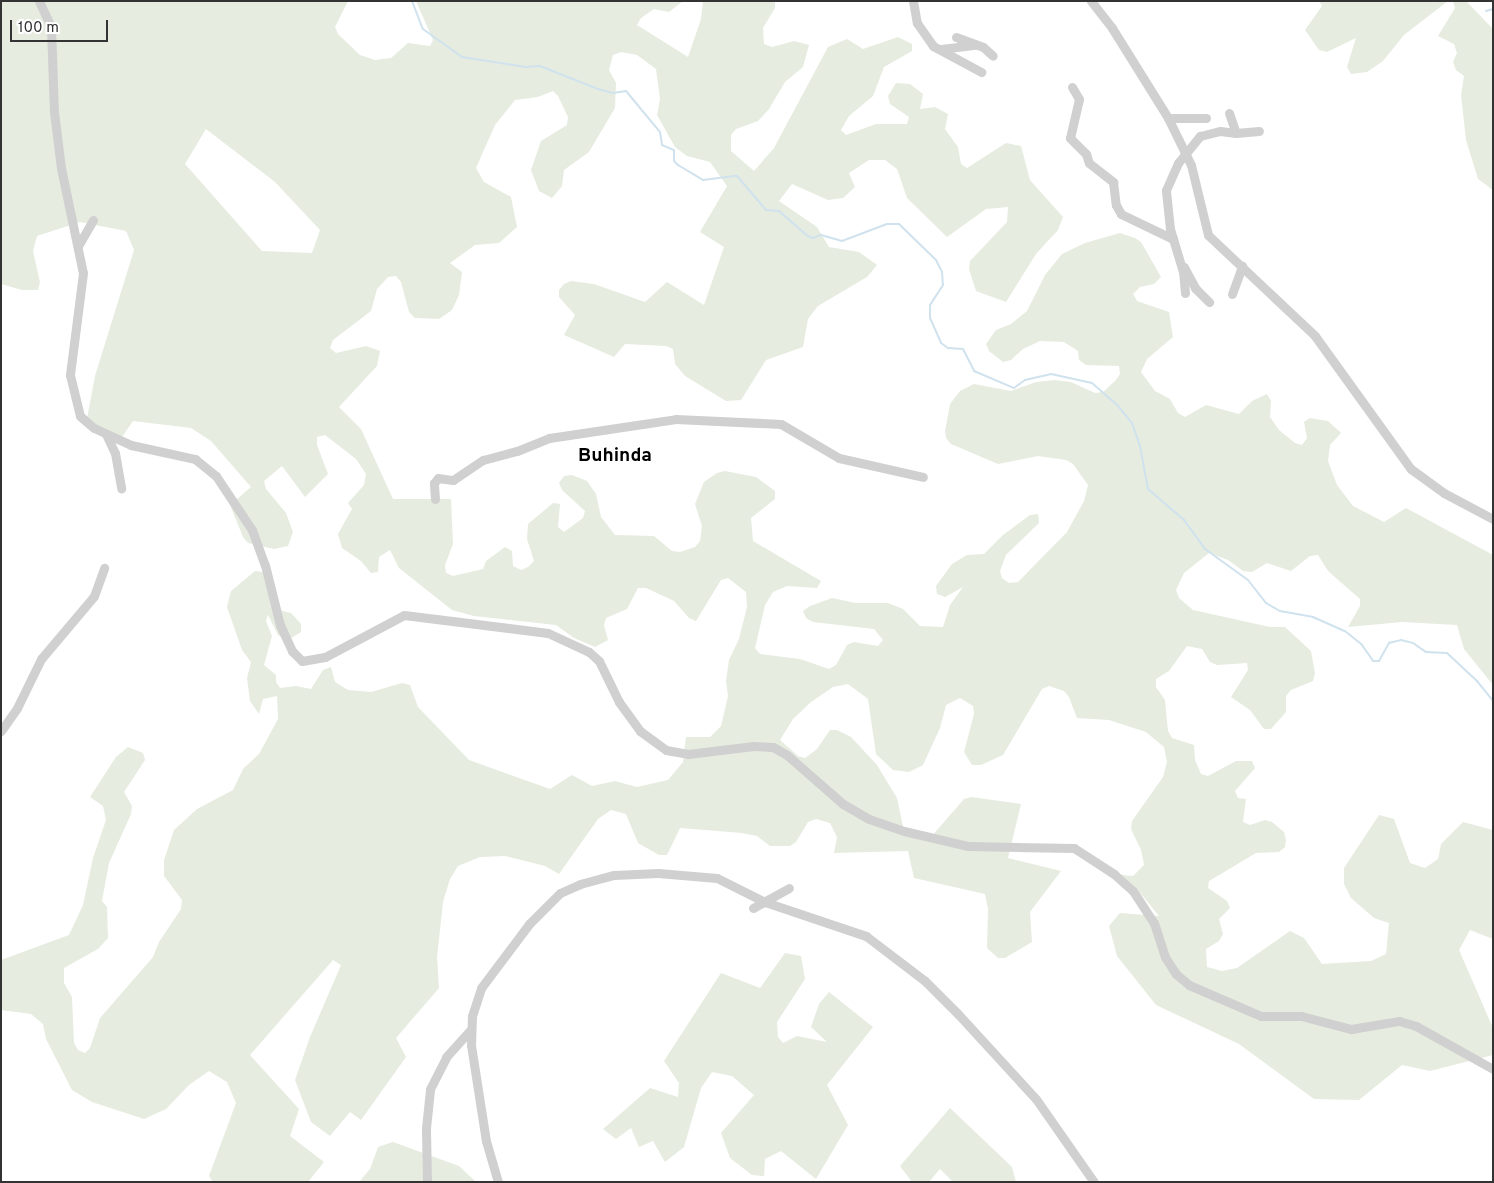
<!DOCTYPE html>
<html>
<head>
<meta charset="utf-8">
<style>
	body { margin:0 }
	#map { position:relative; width:1494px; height:1183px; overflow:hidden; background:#fff; font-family:Overpass,sans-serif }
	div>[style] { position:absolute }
	.green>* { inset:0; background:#e6ecdf }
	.stream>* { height:2px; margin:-1px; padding:0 1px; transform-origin:1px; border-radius:1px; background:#cfe2ee }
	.minor>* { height:9px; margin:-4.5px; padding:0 4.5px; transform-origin:4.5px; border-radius:4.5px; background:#d0d0d0 }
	span { translate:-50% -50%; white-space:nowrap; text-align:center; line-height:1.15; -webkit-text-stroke:5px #fff; paint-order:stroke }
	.quarter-label { font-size:19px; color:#000; font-weight:700 }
	.frame { position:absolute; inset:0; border:2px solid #333; pointer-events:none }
	.scale { position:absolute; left:10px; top:20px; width:98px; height:22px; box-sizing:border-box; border:2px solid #333; border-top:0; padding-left:6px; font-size:15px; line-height:18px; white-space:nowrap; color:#333; -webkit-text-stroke:4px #fff; paint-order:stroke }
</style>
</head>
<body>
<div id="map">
	<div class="green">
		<i style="clip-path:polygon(evenodd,1px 1px,348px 1px,335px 27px,338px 34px,360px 55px,375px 60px,391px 58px,408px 43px,430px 46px,433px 40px,416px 1px,683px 1px,669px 12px,654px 9px,641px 18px,637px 25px,688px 57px,701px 19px,703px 1px,775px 1px,775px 8px,763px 28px,764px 44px,772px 47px,794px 41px,809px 45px,803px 67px,785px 82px,769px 109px,758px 121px,736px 129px,731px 135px,731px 151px,754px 171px,774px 148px,828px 47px,847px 39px,863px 49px,898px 37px,912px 44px,912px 51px,884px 67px,873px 96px,849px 116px,841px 130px,846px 135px,876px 124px,907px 124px,909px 117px,890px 104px,888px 96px,896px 83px,910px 84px,923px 94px,920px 109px,935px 107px,948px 114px,945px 129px,958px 147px,961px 164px,967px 168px,1006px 143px,1021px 146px,1030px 180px,1063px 217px,1058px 230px,1036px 254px,1006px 302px,976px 291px,969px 269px,970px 261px,1007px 222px,1008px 207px,986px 209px,947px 237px,907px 198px,897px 169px,885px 160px,869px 160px,849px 173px,855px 187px,843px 198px,828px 200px,792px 184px,779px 201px,817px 227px,829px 247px,859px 252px,877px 265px,867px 277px,818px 306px,808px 319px,803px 347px,766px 360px,741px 400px,726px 401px,685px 376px,675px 364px,673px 349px,666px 346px,625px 344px,614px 357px,564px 335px,575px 315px,559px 297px,559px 290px,564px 284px,571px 281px,594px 284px,645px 302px,667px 282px,704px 305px,724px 247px,700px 232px,727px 186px,710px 162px,687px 156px,675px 147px,657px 115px,660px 99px,656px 69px,637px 55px,621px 52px,613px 55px,609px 70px,616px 83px,615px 108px,589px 152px,564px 170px,562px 186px,552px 198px,539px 191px,531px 170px,541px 141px,567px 125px,568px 117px,558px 96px,553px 91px,538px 97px,515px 100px,495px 125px,476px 168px,484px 182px,511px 197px,517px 227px,499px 243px,475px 245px,450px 263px,462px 272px,459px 295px,452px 310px,439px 319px,415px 318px,409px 312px,401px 282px,396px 276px,388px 277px,377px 289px,371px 311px,333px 340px,330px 348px,336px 353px,366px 346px,380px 351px,377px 366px,339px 407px,361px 429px,393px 499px,451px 499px,453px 544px,445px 565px,446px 573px,453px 576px,483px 569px,486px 561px,505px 547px,512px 551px,513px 566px,521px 570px,528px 567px,534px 561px,527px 539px,528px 524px,553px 503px,560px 504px,558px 527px,564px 532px,583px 518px,585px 511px,562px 490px,559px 483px,564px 476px,572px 475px,587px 481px,596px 494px,601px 517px,615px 535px,654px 536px,672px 551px,680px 552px,695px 547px,700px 541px,702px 526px,695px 504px,704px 482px,717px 473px,725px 471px,756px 477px,775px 491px,775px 499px,751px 518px,753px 541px,821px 581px,817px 588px,787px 586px,773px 592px,765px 605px,755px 648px,760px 654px,800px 659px,829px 669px,836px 665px,847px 645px,854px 642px,878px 646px,883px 640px,874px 629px,813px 622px,806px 618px,803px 611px,810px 606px,832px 598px,856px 603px,888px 603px,903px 609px,920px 626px,943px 627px,950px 605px,963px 587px,945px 597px,937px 594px,936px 586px,952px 564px,967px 555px,984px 554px,1003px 535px,1030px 515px,1038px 514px,1039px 523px,1006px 555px,1000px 571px,1002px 578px,1009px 583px,1018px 582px,1067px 532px,1084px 501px,1088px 485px,1073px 464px,1066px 460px,1038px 456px,998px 464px,951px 444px,946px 438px,945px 431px,950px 404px,960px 391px,974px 384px,1011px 391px,1036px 382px,1054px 380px,1071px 382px,1095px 393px,1103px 392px,1115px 381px,1120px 374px,1119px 366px,1086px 365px,1079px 360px,1078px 351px,1064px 342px,1040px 341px,1023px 349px,1011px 360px,1003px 362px,989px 351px,986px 344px,996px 330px,1011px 324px,1027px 311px,1045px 275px,1062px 254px,1085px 243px,1120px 233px,1135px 238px,1141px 242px,1161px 277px,1154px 284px,1140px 287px,1133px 294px,1137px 301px,1169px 312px,1173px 337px,1147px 359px,1141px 372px,1155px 391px,1170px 399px,1178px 413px,1185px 417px,1206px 405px,1239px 414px,1252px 401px,1267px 394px,1271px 401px,1270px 417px,1279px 430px,1295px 443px,1302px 445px,1307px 438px,1304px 422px,1310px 418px,1328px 421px,1341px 433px,1330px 445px,1328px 461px,1337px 485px,1353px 506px,1384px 522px,1406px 508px,1493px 555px,1493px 685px,1464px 649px,1457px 625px,1402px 622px,1348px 627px,1360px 606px,1360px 599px,1328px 571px,1318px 555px,1310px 556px,1291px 571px,1267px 563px,1252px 572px,1243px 571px,1228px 560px,1209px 553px,1184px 573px,1176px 590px,1179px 598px,1193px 610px,1270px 627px,1285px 627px,1311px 651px,1315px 673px,1313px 681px,1291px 690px,1286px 696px,1286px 712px,1271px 729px,1264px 729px,1250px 710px,1231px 697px,1248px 670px,1247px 663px,1217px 665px,1210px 662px,1202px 649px,1187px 646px,1169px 671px,1156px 679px,1156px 687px,1165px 700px,1168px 731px,1172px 738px,1194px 745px,1195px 760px,1201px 774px,1208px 776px,1236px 761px,1252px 761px,1255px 768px,1235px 791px,1238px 798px,1246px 799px,1243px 822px,1250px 825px,1265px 820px,1272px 822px,1284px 832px,1286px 840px,1285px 847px,1279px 852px,1256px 853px,1209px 881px,1208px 888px,1227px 901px,1230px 908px,1219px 919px,1223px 934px,1219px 941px,1206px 949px,1207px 967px,1222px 971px,1237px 968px,1290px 931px,1304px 938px,1322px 964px,1371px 961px,1386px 954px,1389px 923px,1374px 918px,1351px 898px,1344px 884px,1344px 868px,1379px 815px,1394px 819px,1410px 863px,1425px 868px,1438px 859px,1441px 844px,1463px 822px,1493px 830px,1493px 939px,1470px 930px,1459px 950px,1493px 1028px,1493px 1055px,1430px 1071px,1402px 1065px,1359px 1100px,1314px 1099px,1239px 1044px,1156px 1005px,1117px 956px,1109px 926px,1120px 913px,1159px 916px,1137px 889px,1114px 874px,1133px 876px,1144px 865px,1141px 850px,1131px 829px,1132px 821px,1163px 777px,1167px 762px,1164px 747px,1146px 732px,1109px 720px,1077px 718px,1069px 697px,1064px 691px,1049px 686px,1042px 689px,1003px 755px,981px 765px,972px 765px,964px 752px,974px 714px,973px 706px,960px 698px,946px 705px,940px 728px,923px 765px,909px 772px,893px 770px,876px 754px,868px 699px,848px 684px,833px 687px,811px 702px,793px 719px,780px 740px,798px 756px,805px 758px,817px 749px,830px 730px,837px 730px,851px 737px,877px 765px,897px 798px,904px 831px,931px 837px,964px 799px,971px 797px,1021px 804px,1008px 858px,1061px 871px,1030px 912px,1032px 942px,1005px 958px,998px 958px,987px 948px,988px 909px,985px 894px,914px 878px,908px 851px,834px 853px,837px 837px,830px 823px,816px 819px,808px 822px,796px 842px,790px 846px,770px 846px,757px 836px,742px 833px,680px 828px,667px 855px,659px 855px,638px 843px,626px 814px,611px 810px,598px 819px,559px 874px,545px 866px,505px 856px,480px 857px,458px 866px,450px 879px,443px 902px,437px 957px,439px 988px,396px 1038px,406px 1057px,361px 1120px,350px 1112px,330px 1136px,311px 1122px,295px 1080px,310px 1037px,341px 965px,333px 960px,250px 1055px,299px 1109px,290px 1136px,324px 1162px,308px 1182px,213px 1182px,209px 1176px,236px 1103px,227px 1082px,209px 1071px,189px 1085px,166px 1109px,144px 1119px,92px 1102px,72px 1090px,46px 1039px,43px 1024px,31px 1014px,1px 1010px,1px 960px,69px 935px,83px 905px,93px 858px,106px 820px,103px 806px,90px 797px,116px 757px,128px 747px,143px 753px,145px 760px,124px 792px,132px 806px,131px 814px,109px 863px,102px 901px,107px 907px,108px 938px,98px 949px,64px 968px,64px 983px,72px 997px,74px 1043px,78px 1050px,85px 1053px,90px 1048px,100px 1018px,153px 957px,159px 942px,181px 909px,182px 900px,164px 876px,164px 860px,174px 830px,197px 809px,233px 790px,243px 769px,259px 754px,278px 719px,277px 696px,263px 699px,259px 714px,250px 701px,247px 678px,251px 662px,242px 650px,227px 607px,231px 591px,255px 571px,263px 572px,275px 609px,291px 613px,301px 624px,301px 632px,288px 640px,278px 635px,268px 615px,266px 621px,272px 636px,264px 665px,276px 675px,276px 682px,280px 688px,296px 686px,311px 689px,323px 670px,331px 667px,335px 682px,348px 690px,371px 692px,402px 683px,410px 685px,418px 707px,469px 760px,550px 789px,572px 775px,592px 786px,615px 781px,637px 787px,668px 780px,683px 762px,686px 737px,710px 737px,721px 726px,728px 696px,726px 681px,729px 660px,739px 639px,747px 607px,746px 592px,728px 578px,721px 580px,696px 621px,689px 618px,674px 601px,646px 588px,638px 588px,627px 609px,606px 618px,604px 625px,608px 640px,595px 647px,574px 638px,556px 625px,474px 616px,452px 610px,399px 568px,390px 550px,379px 557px,378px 572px,371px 573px,361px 561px,342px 548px,338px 534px,352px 509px,348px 503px,364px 485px,366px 474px,356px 459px,325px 435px,317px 437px,317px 445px,328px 474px,305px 497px,282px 466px,264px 481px,266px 489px,286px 513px,293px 532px,288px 546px,274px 549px,248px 543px,243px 537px,230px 505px,251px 487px,211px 441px,191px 428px,133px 421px,120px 440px,86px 424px,95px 376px,134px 250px,126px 231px,80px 222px,37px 236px,33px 251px,40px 282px,38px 290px,22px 290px,1px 284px,1px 1px,206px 129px,275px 182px,320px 230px,312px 253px,262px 251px,185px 164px,206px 129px)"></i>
		<i style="clip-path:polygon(1319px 1px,1448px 1px,1404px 35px,1383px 61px,1367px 72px,1351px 74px,1347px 67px,1356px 38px,1327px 52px,1319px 50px,1305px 30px,1322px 6px)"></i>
		<i style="clip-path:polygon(1453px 1px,1466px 1px,1493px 29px,1493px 190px,1478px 179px,1466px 140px,1461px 95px,1464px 76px,1456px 70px,1453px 62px,1457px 53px,1454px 44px,1438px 36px,1455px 8px)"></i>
		<i style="clip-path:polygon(785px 953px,801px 956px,805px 979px,777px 1022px,778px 1037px,783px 1043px,797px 1036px,827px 1042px,811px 1027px,819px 1004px,829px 992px,873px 1027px,827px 1085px,848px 1125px,816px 1179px,781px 1151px,765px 1159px,764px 1176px,752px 1175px,730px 1158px,721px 1133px,754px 1095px,732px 1076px,712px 1072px,701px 1088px,684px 1147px,665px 1162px,653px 1141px,639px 1147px,631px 1128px,616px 1139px,603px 1129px,650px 1088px,678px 1097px,679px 1083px,664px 1061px,721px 973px,760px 988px)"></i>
		<i style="clip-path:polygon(950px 1108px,1012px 1167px,1016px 1182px,953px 1182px,940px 1169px,929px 1182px,912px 1182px,900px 1166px)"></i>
		<i style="clip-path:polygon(393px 1142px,459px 1166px,476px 1182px,359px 1182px,370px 1169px,378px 1147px)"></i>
	</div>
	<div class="stream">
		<i style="left:412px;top:1px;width:30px;rotate:69deg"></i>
		<i style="left:423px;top:29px;width:48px;rotate:35.7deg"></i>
		<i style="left:462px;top:57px;width:65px;rotate:8.9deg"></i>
		<i style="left:526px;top:67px;width:14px;rotate:-4deg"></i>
		<i style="left:540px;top:66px;width:62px;rotate:21.6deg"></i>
		<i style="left:598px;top:89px;width:16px;rotate:15deg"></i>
		<i style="left:613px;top:93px;width:13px;rotate:-9deg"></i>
		<i style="left:626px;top:91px;width:53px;rotate:50.3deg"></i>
		<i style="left:660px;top:132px;width:13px;rotate:81deg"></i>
		<i style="left:662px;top:145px;width:13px;rotate:23deg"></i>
		<i style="left:674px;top:150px;width:11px;rotate:90deg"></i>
		<i style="left:674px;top:161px;width:6px;rotate:45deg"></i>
		<i style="left:678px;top:165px;width:29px;rotate:31deg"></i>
		<i style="left:703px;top:180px;width:34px;rotate:-7deg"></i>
		<i style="left:737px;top:176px;width:45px;rotate:49.5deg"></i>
		<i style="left:766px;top:210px;width:13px;rotate:4deg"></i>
		<i style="left:779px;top:211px;width:38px;rotate:41deg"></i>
		<i style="left:808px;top:236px;width:5px;rotate:22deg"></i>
		<i style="left:813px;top:238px;width:9px;rotate:-21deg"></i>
		<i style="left:821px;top:235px;width:22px;rotate:16deg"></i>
		<i style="left:842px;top:241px;width:48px;rotate:-20.7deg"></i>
		<i style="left:887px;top:224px;width:12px"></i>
		<i style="left:899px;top:224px;width:52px;rotate:44.2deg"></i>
		<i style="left:936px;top:260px;width:13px;rotate:63deg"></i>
		<i style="left:942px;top:272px;width:13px;rotate:86deg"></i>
		<i style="left:943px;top:285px;width:24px;rotate:123deg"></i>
		<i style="left:930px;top:305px;width:13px;rotate:90deg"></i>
		<i style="left:930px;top:318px;width:27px;rotate:66deg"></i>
		<i style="left:941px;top:343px;width:9px;rotate:36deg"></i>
		<i style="left:948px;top:348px;width:15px;rotate:4deg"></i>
		<i style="left:963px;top:349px;width:25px;rotate:63deg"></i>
		<i style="left:974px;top:371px;width:43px;rotate:23deg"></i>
		<i style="left:1014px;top:388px;width:14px;rotate:-36deg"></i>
		<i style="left:1025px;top:380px;width:27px;rotate:-13deg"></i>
		<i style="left:1051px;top:374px;width:42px;rotate:12.4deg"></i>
		<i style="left:1092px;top:383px;width:33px;rotate:41deg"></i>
		<i style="left:1117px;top:405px;width:23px;rotate:50deg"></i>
		<i style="left:1132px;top:423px;width:24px;rotate:71deg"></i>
		<i style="left:1140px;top:446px;width:44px;rotate:79.5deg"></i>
		<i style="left:1148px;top:489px;width:48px;rotate:40.7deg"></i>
		<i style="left:1184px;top:520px;width:36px;rotate:54deg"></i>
		<i style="left:1205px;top:549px;width:53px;rotate:35.8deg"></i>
		<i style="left:1248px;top:580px;width:29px;rotate:52deg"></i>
		<i style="left:1266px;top:603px;width:16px;rotate:30deg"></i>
		<i style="left:1280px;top:611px;width:34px;rotate:10deg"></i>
		<i style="left:1313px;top:617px;width:35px;rotate:24deg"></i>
		<i style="left:1345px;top:631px;width:22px;rotate:39deg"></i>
		<i style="left:1362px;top:645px;width:19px;rotate:55deg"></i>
		<i style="left:1373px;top:661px;width:6px"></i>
		<i style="left:1379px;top:661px;width:21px;rotate:-61deg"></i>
		<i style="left:1389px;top:643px;width:12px;rotate:-14deg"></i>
		<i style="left:1401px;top:640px;width:12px;rotate:14deg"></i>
		<i style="left:1413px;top:643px;width:16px;rotate:35deg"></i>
		<i style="left:1426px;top:652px;width:21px;rotate:3deg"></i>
		<i style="left:1447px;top:653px;width:41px;rotate:43deg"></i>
		<i style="left:1477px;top:681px;width:26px;rotate:51deg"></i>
		<i style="left:1486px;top:11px;width:7px;rotate:-16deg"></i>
	</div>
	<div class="minor">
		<i style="left:39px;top:1px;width:29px;rotate:65deg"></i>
		<i style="left:51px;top:27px;width:85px;rotate:88deg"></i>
		<i style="left:54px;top:112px;width:56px;rotate:82.9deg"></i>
		<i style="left:61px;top:168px;width:107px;rotate:78.2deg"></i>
		<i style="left:83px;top:273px;width:103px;rotate:97.3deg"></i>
		<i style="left:70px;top:375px;width:42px;rotate:76.3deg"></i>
		<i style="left:80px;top:416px;width:18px;rotate:41deg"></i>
		<i style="left:94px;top:428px;width:41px;rotate:24.7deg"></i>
		<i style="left:131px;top:445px;width:66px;rotate:12.3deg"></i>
		<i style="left:195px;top:459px;width:27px;rotate:39deg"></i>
		<i style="left:216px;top:476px;width:65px;rotate:56.3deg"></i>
		<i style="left:252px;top:530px;width:37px;rotate:70deg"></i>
		<i style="left:265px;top:565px;width:62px;rotate:76deg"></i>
		<i style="left:280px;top:625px;width:29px;rotate:65deg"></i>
		<i style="left:292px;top:651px;width:14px;rotate:45deg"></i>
		<i style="left:302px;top:661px;width:23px;rotate:-10deg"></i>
		<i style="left:325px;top:657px;width:89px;rotate:-28deg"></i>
		<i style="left:404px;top:615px;width:145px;rotate:7.1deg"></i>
		<i style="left:548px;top:633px;width:45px;rotate:24.9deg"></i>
		<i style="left:589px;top:652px;width:13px;rotate:42deg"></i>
		<i style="left:599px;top:661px;width:46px;rotate:64deg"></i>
		<i style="left:619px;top:702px;width:36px;rotate:54deg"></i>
		<i style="left:640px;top:731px;width:32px;rotate:36deg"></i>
		<i style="left:666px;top:750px;width:22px;rotate:10deg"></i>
		<i style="left:688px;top:754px;width:66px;rotate:-6.9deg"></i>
		<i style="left:754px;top:746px;width:19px;rotate:3deg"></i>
		<i style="left:773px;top:747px;width:16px;rotate:30deg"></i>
		<i style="left:787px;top:755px;width:74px;rotate:41.2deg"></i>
		<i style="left:843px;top:804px;width:30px;rotate:30deg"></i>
		<i style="left:869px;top:819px;width:37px;rotate:19deg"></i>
		<i style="left:904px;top:831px;width:66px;rotate:13.2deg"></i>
		<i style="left:968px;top:846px;width:106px;rotate:1.1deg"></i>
		<i style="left:1074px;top:848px;width:48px;rotate:33deg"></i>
		<i style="left:1114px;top:874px;width:25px;rotate:42deg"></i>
		<i style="left:1133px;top:891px;width:38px;rotate:57deg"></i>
		<i style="left:1154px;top:923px;width:36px;rotate:72deg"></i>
		<i style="left:1165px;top:957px;width:20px;rotate:57deg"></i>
		<i style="left:1176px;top:974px;width:17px;rotate:40deg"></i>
		<i style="left:1189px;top:985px;width:78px;rotate:23.3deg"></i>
		<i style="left:1261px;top:1016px;width:40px"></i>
		<i style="left:1301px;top:1016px;width:52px;rotate:14.6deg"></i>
		<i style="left:1351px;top:1029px;width:49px;rotate:-9.5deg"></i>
		<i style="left:1399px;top:1021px;width:18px;rotate:16deg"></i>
		<i style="left:1416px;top:1026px;width:88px;rotate:29.2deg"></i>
		<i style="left:913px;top:1px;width:22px;rotate:80deg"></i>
		<i style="left:917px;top:23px;width:28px;rotate:55deg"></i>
		<i style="left:933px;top:46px;width:55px;rotate:28.4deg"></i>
		<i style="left:1091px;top:1px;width:34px;rotate:52deg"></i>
		<i style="left:1112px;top:28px;width:106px;rotate:58.1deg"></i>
		<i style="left:1168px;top:118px;width:52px;rotate:63.9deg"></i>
		<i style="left:1191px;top:165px;width:72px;rotate:76.3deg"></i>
		<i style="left:1208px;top:235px;width:147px;rotate:43.3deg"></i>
		<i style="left:1315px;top:336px;width:164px;rotate:54.2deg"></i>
		<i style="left:1411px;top:469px;width:41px;rotate:36deg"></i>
		<i style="left:1444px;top:493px;width:55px;rotate:28deg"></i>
		<i style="left:956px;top:37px;width:29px;rotate:20deg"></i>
		<i style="left:983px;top:47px;width:13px;rotate:42deg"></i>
		<i style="left:941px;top:49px;width:34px;rotate:-7deg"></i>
		<i style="left:1072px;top:87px;width:14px;rotate:60deg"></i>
		<i style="left:1079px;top:99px;width:40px;rotate:103deg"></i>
		<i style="left:1070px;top:138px;width:23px;rotate:45deg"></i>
		<i style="left:1086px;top:154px;width:9px;rotate:72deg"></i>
		<i style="left:1089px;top:163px;width:31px;rotate:38deg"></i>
		<i style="left:1113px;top:182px;width:23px;rotate:83deg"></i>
		<i style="left:1116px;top:205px;width:10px;rotate:61deg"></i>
		<i style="left:1121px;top:214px;width:58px;rotate:25.7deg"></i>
		<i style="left:1229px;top:113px;width:21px;rotate:71deg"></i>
		<i style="left:1236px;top:133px;width:23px;rotate:-5deg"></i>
		<i style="left:1168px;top:118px;width:38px"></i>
		<i style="left:78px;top:246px;width:30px;rotate:-60deg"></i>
		<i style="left:1184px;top:267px;width:24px;rotate:62deg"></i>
		<i style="left:1195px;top:288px;width:20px;rotate:45deg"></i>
		<i style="left:1185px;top:293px;width:21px;rotate:-95deg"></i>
		<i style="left:1183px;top:272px;width:45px;rotate:-106.8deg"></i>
		<i style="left:1170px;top:229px;width:39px;rotate:-96deg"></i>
		<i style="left:1166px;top:190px;width:30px;rotate:-66deg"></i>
		<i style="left:1178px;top:163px;width:35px;rotate:-51deg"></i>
		<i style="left:1200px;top:136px;width:21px;rotate:-14deg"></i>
		<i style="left:1220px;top:131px;width:16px;rotate:7deg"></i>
		<i style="left:1232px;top:294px;width:30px;rotate:-70deg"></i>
		<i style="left:106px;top:434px;width:21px;rotate:65deg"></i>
		<i style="left:115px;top:453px;width:36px;rotate:80deg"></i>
		<i style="left:435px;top:499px;width:16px;rotate:-94deg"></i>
		<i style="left:434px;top:483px;width:6px;rotate:-51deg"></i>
		<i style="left:438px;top:478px;width:15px;rotate:8deg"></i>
		<i style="left:453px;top:480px;width:36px;rotate:-34deg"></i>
		<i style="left:483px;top:460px;width:35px;rotate:-15deg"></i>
		<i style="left:517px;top:451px;width:35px;rotate:-22deg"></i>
		<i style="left:549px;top:438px;width:128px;rotate:-8.5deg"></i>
		<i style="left:676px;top:419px;width:105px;rotate:2.7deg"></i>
		<i style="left:781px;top:424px;width:67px;rotate:30.4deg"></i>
		<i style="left:839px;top:458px;width:86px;rotate:12.7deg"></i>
		<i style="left:1px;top:731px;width:28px;rotate:-55deg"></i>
		<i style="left:17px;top:708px;width:55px;rotate:-63.9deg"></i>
		<i style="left:41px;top:659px;width:82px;rotate:-49.9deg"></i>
		<i style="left:94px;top:596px;width:30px;rotate:-70deg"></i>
		<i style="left:753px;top:908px;width:41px;rotate:-29.1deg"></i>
		<i style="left:427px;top:1182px;width:54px;rotate:-91.1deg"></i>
		<i style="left:426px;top:1128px;width:39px;rotate:-84deg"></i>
		<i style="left:430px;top:1089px;width:36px;rotate:-63deg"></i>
		<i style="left:446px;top:1057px;width:36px;rotate:-48deg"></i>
		<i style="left:498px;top:1182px;width:43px;rotate:-106.3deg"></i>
		<i style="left:486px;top:1141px;width:97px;rotate:-98.9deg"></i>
		<i style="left:471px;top:1045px;width:29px;rotate:-88deg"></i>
		<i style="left:472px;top:1016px;width:29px;rotate:-72deg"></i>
		<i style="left:481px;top:988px;width:80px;rotate:-53.1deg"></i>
		<i style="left:529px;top:924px;width:44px;rotate:-45deg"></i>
		<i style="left:560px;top:893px;width:22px;rotate:-24deg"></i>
		<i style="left:580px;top:884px;width:35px;rotate:-15deg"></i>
		<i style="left:614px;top:875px;width:44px;rotate:-2.6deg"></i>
		<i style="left:658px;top:873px;width:59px;rotate:4.8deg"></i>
		<i style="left:717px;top:878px;width:54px;rotate:26.6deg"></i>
		<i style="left:765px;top:902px;width:107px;rotate:18.6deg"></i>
		<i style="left:866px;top:936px;width:74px;rotate:37.3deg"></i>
		<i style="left:925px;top:981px;width:47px;rotate:45deg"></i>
		<i style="left:958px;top:1014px;width:115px;rotate:47.5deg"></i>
		<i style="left:1036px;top:1099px;width:101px;rotate:55.1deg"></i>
	</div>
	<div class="quarter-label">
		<span style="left:615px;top:457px">Buhinda</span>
	</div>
	<div class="frame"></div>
	<div class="scale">100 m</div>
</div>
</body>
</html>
